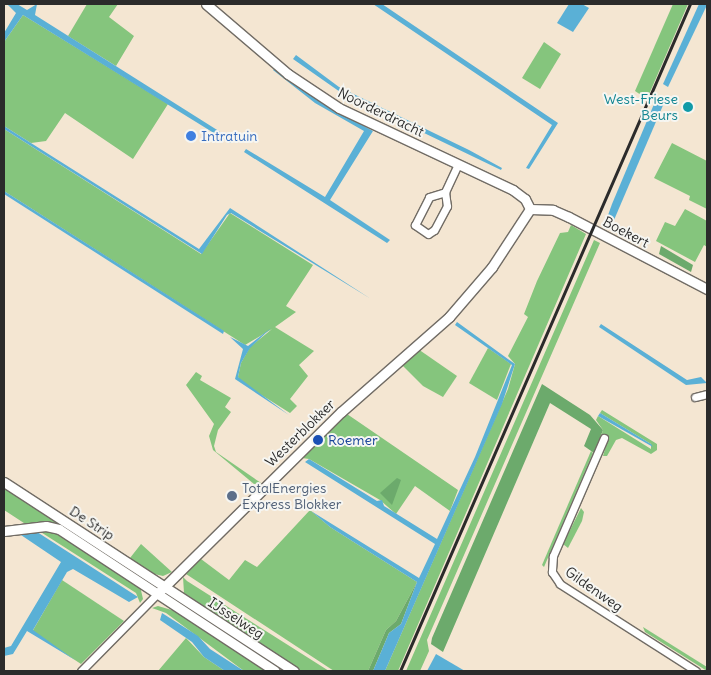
<!DOCTYPE html>
<html>
<head>
<meta charset="utf-8">
<style>
	body { margin:0 }
	#map { position:relative; width:711px; height:675px; overflow:hidden; background:#f4e6d2; font-family:Delius,sans-serif }
	div>[style] { position:absolute }
	.green>* { inset:0; background:#85c57d }
	.forest>* { inset:0; background:#6caa6c }
	.water>* { inset:0; background:#5ab0d6 }
	.roads { filter:drop-shadow(1px 0 #716c65) drop-shadow(-1px 0 #716c65) drop-shadow(0 1px #716c65) drop-shadow(0 -1px #716c65) }
	.minor>* { height:7px; margin:-3.5px; padding:0 3.5px; transform-origin:3.5px; border-radius:3.5px; background:#fff }
	.tertiary>* { height:9px; margin:-4.5px; padding:0 4.5px; transform-origin:4.5px; border-radius:4.5px; background:#fff }
	.rail>* { height:2.5px; margin:-1.25px; padding:0 1.25px; transform-origin:1.25px; border-radius:1.25px; background:#2b2b2b }
	.dots>* { width:14px; height:14px; translate:-50% -50%; box-sizing:border-box; border:2px solid #f6f6f2; border-radius:50% }
	span { translate:-50% -50%; white-space:nowrap; text-align:center; line-height:1.15; -webkit-text-stroke:4px #f6f6f2; paint-order:stroke }
	.culture-label { font-size:14px; color:#0d838f }
	.right { translate:-100% -50%; text-align:right }
	.street-label { font-size:14px; color:#2b2b2b }
	.shop-label { font-size:14px; color:#366cbe }
	.left { translate:0 -50%; text-align:left }
	.transit-label { font-size:14px; color:#164399 }
	.service-label { font-size:14px; color:#4e5e75 }
	.frame { position:absolute; inset:0; border:5px solid #2b2b2b; pointer-events:none }
</style>
</head>
<body>
<div id="map">
	<div class="green">
		<i style="clip-path:polygon(87px 4px,118px 4px,109px 17px,134px 36px,116px 66px,68px 36px)"></i>
		<i style="clip-path:polygon(673px 4px,688px 4px,647px 99px,635px 91px)"></i>
		<i style="clip-path:polygon(23px 15px,168px 104px,133px 159px,65px 113px,46px 141px,31px 143px,4px 126px,4px 42px)"></i>
		<i style="clip-path:polygon(544px 42px,561px 54px,540px 89px,522px 78px)"></i>
		<i style="clip-path:polygon(4px 129px,201px 254px,230px 213px,313px 265px,286px 306px,296px 312px,275px 327px,314px 351px,299px 365px,308px 376px,290px 399px,297px 406px,290px 413px,241px 382px,238px 377px,241px 363px,250px 347px,272px 329px,245px 345px,4px 191px)"></i>
		<i style="clip-path:polygon(672px 143px,707px 161px,707px 209px,689px 200px,690px 196px,654px 178px)"></i>
		<i style="clip-path:polygon(685px 209px,707px 221px,707px 247px,704px 245px,695px 262px,656px 241px,665px 222px,675px 226px)"></i>
		<i style="clip-path:polygon(571px 225px,586px 234px,398px 671px,385px 671px,508px 389px,515px 364px,508px 356px,528px 317px,524px 314px,537px 281px,560px 233px,568px 232px)"></i>
		<i style="clip-path:polygon(594px 240px,600px 243px,427px 640px,429px 651px,420px 671px,406px 671px)"></i>
		<i style="clip-path:polygon(488px 348px,511px 364px,497px 400px,469px 383px)"></i>
		<i style="clip-path:polygon(418px 349px,457px 376px,443px 397px,423px 386px,401px 364px)"></i>
		<i style="clip-path:polygon(196px 372px,202px 376px,200px 380px,231px 398px,225px 407px,231px 412px,218px 430px,214px 446px,216px 452px,261px 483px,254px 484px,213px 450px,209px 436px,214px 424px,186px 385px)"></i>
		<i style="clip-path:polygon(602px 410px,657px 444px,657px 450px,651px 454px,622px 438px,616px 440px,607px 456px,603px 456px,608px 439px,601px 436px,603px 430px,596px 420px,598px 416px,651px 449px,651px 444px,600px 413px)"></i>
		<i style="clip-path:polygon(347px 414px,458px 490px,450px 511px,415px 486px,396px 514px,380px 500px,309px 459px,302px 458px)"></i>
		<i style="clip-path:polygon(591px 451px,593px 453px,544px 567px,542px 565px)"></i>
		<i style="clip-path:polygon(4px 476px,130px 558px,141px 544px,172px 572px,163px 576px,150px 573px,4px 480px)"></i>
		<i style="clip-path:polygon(4px 485px,148px 579px,145px 581px,61px 527px,27px 525px,4px 510px)"></i>
		<i style="clip-path:polygon(581px 508px,584px 512px,582px 521px,568px 548px,563px 544px)"></i>
		<i style="clip-path:polygon(310px 510px,330px 527px,417px 582px,396px 621px,386px 630px,368px 671px,334px 671px,186px 574px,201px 559px,229px 580px,245px 560px,257px 567px)"></i>
		<i style="clip-path:polygon(36px 529px,56px 532px,140px 586px,143px 599px,140px 603px,136px 593px)"></i>
		<i style="clip-path:polygon(183px 577px,187px 581px,329px 671px,298px 671px,184px 593px)"></i>
		<i style="clip-path:polygon(62px 580px,124px 621px,81px 664px,32px 632px)"></i>
		<i style="clip-path:polygon(158px 606px,182px 613px,271px 671px,244px 671px,166px 613px,152px 608px)"></i>
		<i style="clip-path:polygon(643px 627px,707px 667px,707px 671px,645px 632px)"></i>
		<i style="clip-path:polygon(186px 638px,204px 657px,225px 671px,158px 671px)"></i>
	</div>
	<div class="forest">
		<i style="clip-path:polygon(661px 246px,693px 265px,691px 272px,659px 254px)"></i>
		<i style="clip-path:polygon(542px 384px,590px 415px,603px 430px,594px 453px,584px 446px,591px 429px,550px 403px,443px 652px,431px 644px,432px 638px)"></i>
		<i style="clip-path:polygon(397px 478px,401px 480px,392px 505px,380px 493px)"></i>
		<i style="clip-path:polygon(417px 582px,401px 624px,389px 633px,373px 671px,368px 671px,386px 630px,396px 621px)"></i>
	</div>
	<div class="water">
		<i style="clip-path:polygon(7px 4px,17px 4px,27px 10px,37px 4px,35px 15px,233px 140px,230px 143px,23px 15px,4px 42px,4px 33px,16px 13px)"></i>
		<i style="clip-path:polygon(373px 4px,382px 4px,558px 123px,529px 169px,526px 168px,552px 125px)"></i>
		<i style="clip-path:polygon(569px 4px,582px 4px,589px 8px,573px 32px,557px 23px)"></i>
		<i style="clip-path:polygon(699px 4px,707px 5px,668px 87px,663px 84px)"></i>
		<i style="clip-path:polygon(296px 55px,339px 87px,469px 150px,502px 168px,501px 170px,343px 94px,293px 59px)"></i>
		<i style="clip-path:polygon(275px 68px,323px 104px,373px 131px,330px 200px,390px 240px,387px 243px,244px 152px,246px 149px,325px 197px,364px 131px,315px 103px,273px 70px)"></i>
		<i style="clip-path:polygon(657px 97px,664px 99px,664px 103px,614px 220px,610px 220px,607px 218px,612px 204px)"></i>
		<i style="clip-path:polygon(4px 126px,199px 249px,230px 208px,371px 299px,231px 213px,227px 215px,202px 254px,4px 129px)"></i>
		<i style="clip-path:polygon(4px 191px,224px 331px,223px 334px,4px 194px)"></i>
		<i style="clip-path:polygon(457px 322px,515px 364px,502px 404px,385px 671px,373px 671px,389px 633px,401px 624px,417px 582px,330px 527px,311px 511px,419px 578px,435px 544px,305px 462px,309px 459px,377px 501px,382px 500px,384px 506px,437px 539px,475px 457px,512px 365px,455px 325px)"></i>
		<i style="clip-path:polygon(601px 324px,687px 380px,701px 377px,707px 383px,686px 385px,599px 327px)"></i>
		<i style="clip-path:polygon(271px 328px,250px 348px,241px 363px,238px 377px,289px 415px,235px 379px,243px 349px,230px 337px,248px 346px)"></i>
		<i style="clip-path:polygon(600px 413px,651px 444px,653px 447px,598px 416px)"></i>
		<i style="clip-path:polygon(34px 530px,138px 597px,129px 602px,73px 569px,67px 572px,33px 630px,75px 660px,27px 631px,13px 654px,4px 656px,4px 648px,11px 646px,61px 562px,18px 533px)"></i>
		<i style="clip-path:polygon(162px 613px,198px 636px,210px 649px,244px 671px,225px 671px,204px 657px,192px 642px,160px 620px)"></i>
		<i style="clip-path:polygon(436px 654px,465px 671px,427px 671px)"></i>
	</div>
	<div class="roads">
		<div class="minor">
			<i style="left:445px;top:192px;width:14px;rotate:82deg"></i>
			<i style="left:447px;top:206px;width:27px;rotate:118deg"></i>
			<i style="left:434px;top:230px;width:7px;rotate:146deg"></i>
			<i style="left:428px;top:234px;width:16px;rotate:-145deg"></i>
			<i style="left:415px;top:225px;width:31px;rotate:-63deg"></i>
			<i style="left:429px;top:197px;width:17px;rotate:-17deg"></i>
			<i style="left:445px;top:192px;width:31px;rotate:-65deg"></i>
			<i style="left:695px;top:397px;width:12px;rotate:-14deg"></i>
			<i style="left:604px;top:438px;width:129px;rotate:113.4deg"></i>
			<i style="left:553px;top:556px;width:16px;rotate:94deg"></i>
			<i style="left:552px;top:572px;width:14px;rotate:56deg"></i>
			<i style="left:560px;top:584px;width:161px;rotate:32.6deg"></i>
			<i style="left:81px;top:671px;width:108px;rotate:-45.4deg"></i>
		</div>
		<div class="tertiary">
			<i style="left:206px;top:4px;width:108px;rotate:40.5deg"></i>
			<i style="left:288px;top:74px;width:61px;rotate:33.7deg"></i>
			<i style="left:339px;top:108px;width:192px;rotate:25.2deg"></i>
			<i style="left:513px;top:190px;width:15px;rotate:37deg"></i>
			<i style="left:525px;top:199px;width:11px;rotate:63deg"></i>
			<i style="left:530px;top:209px;width:23px;rotate:2deg"></i>
			<i style="left:553px;top:210px;width:17px;rotate:24deg"></i>
			<i style="left:569px;top:217px;width:156px;rotate:27.6deg"></i>
			<i style="left:4px;top:482px;width:346px;rotate:33.1deg"></i>
			<i style="left:4px;top:531px;width:42px;rotate:-6.8deg"></i>
			<i style="left:46px;top:526px;width:13px;rotate:13deg"></i>
			<i style="left:59px;top:529px;width:258px;rotate:33.3deg"></i>
			<i style="left:157px;top:594px;width:259px;rotate:-44.7deg"></i>
			<i style="left:341px;top:412px;width:144px;rotate:-41.3deg"></i>
			<i style="left:449px;top:317px;width:66px;rotate:-49.3deg"></i>
			<i style="left:492px;top:267px;width:69px;rotate:-56.8deg"></i>
		</div>
	</div>
	<div class="rail">
		<i style="left:400px;top:671px;width:727px;rotate:-66.5deg"></i>
	</div>
	<div class="dots">
		<i style="left:688px;top:107px;background:#0f9aa8"></i>
		<i style="left:191px;top:136px;background:#3f7fe0"></i>
		<i style="left:318px;top:440px;background:#1a4fb4"></i>
		<i style="left:232px;top:496px;background:#5c6f8a"></i>
	</div>
	<div class="culture-label">
		<span class="right" style="left:678px;top:107px">West-Friese<br>Beurs</span>
	</div>
	<div class="street-label">
		<span style="left:381px;top:112px;rotate:26deg">Noorderdracht</span>
		<span style="left:626px;top:232px;rotate:28deg">Boekert</span>
		<span style="left:300px;top:433px;rotate:-44deg">Westerblokker</span>
		<span style="left:92px;top:523px;rotate:33deg">De Strip</span>
		<span style="left:594px;top:589px;rotate:35deg">Gildenweg</span>
		<span style="left:236px;top:618px;rotate:33deg">IJsselweg</span>
	</div>
	<div class="shop-label">
		<span class="left" style="left:201px;top:136px">Intratuin</span>
	</div>
	<div class="transit-label">
		<span class="left" style="left:328px;top:440px">Roemer</span>
	</div>
	<div class="service-label">
		<span class="left" style="left:242px;top:496px">TotalEnergies<br>Express Blokker</span>
	</div>
	<div class="frame"></div>
</div>
</body>
</html>
